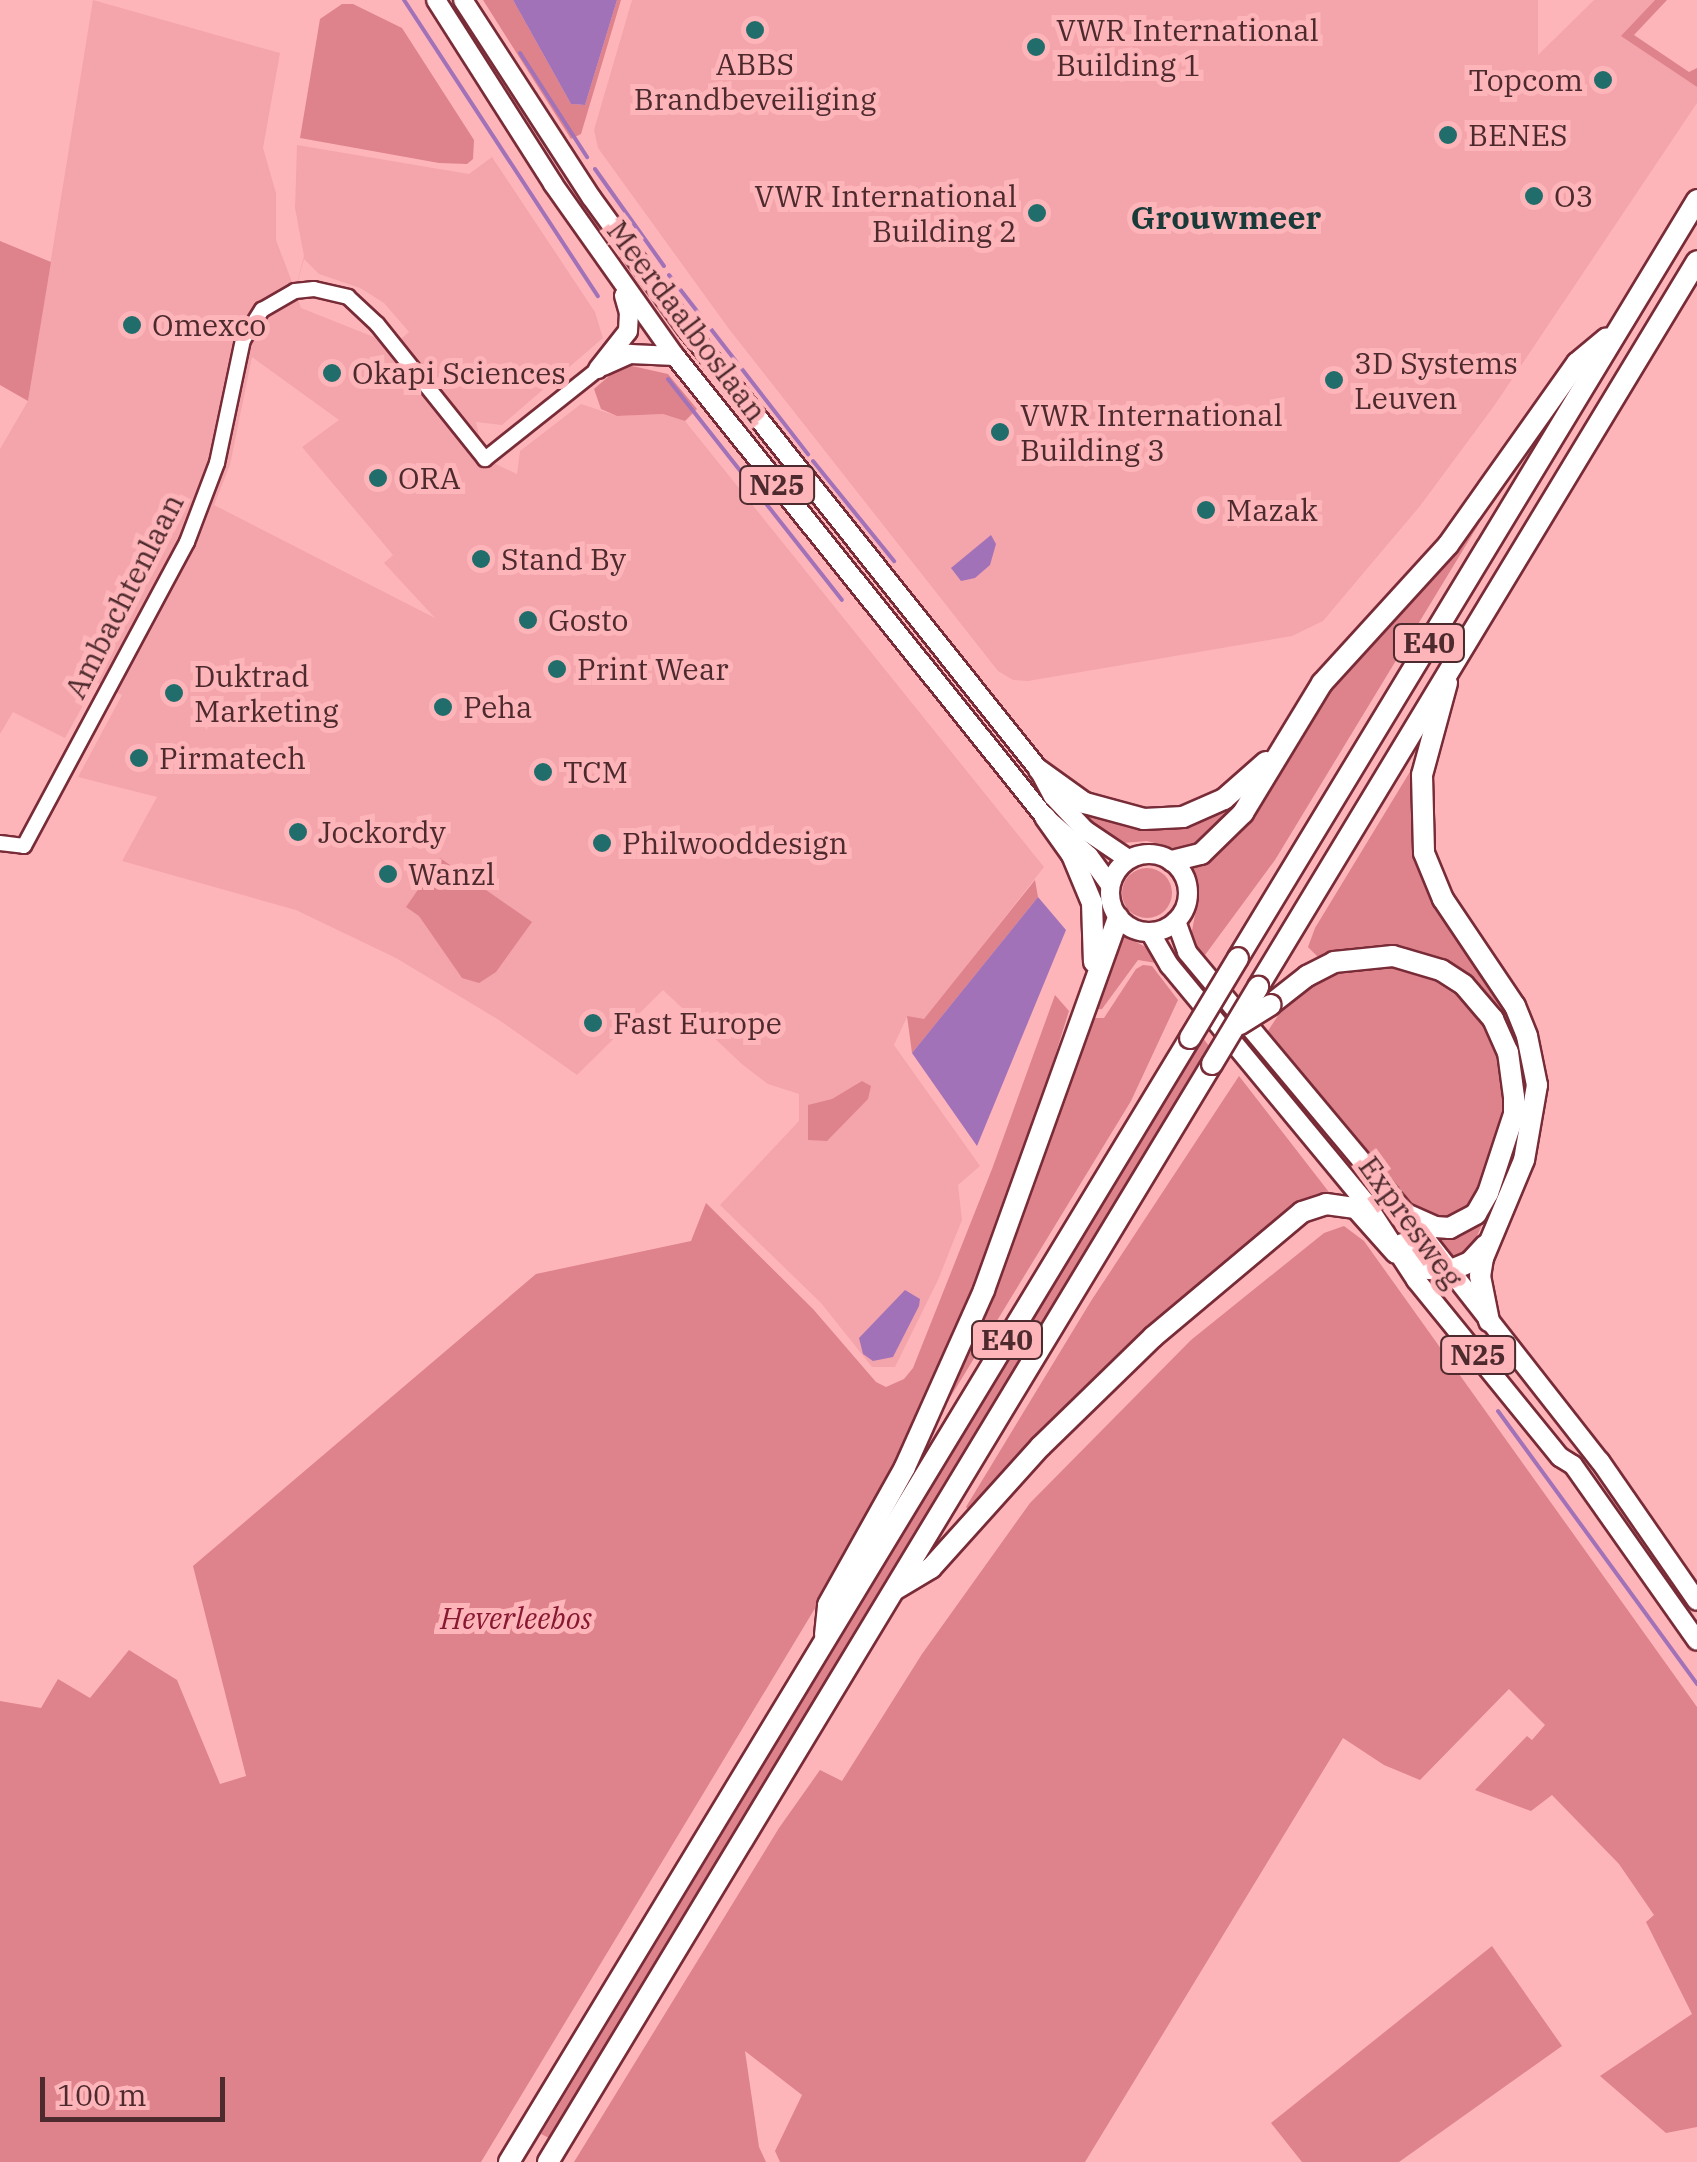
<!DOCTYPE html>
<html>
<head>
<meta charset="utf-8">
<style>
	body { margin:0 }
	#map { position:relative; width:1697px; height:2162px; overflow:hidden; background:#feb5ba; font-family:"IBM Plex Serif",serif }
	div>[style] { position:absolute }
	.built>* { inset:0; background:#f4a5ab }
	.green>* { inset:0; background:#de828b }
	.round { border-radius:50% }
	.water>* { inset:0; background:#a172b8 }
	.stream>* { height:4px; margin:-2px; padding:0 2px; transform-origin:2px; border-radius:2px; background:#a172b8 }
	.roads { filter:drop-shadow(2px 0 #782c37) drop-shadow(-2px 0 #782c37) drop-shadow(0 2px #782c37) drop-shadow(0 -2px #782c37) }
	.tertiary>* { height:14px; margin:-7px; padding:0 7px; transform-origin:7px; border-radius:7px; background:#fff }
	.trunk>* { height:18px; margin:-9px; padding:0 9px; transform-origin:9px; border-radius:9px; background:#fff }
	.trunk>.ring { margin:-9px; padding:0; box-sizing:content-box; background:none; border:18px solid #fff; border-radius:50% }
	.motorway>* { height:20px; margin:-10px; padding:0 10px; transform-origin:10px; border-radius:10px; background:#fff }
	.bridges { filter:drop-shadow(2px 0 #782c37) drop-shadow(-2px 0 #782c37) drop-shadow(0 2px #782c37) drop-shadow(0 -2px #782c37) }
	.motorway-bridge>* { height:20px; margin:-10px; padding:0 10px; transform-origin:10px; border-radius:10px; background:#fff }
	.dots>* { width:28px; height:28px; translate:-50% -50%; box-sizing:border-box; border:5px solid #feb5ba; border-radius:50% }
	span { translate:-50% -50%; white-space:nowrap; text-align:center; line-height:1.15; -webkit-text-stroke:10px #feb5ba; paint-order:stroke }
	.shield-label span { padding:2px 8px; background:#feb5ba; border:2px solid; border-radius:8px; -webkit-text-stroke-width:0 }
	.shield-label { font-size:28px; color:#4d2a2d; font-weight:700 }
	.poi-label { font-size:30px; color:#4d2a2d }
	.left { translate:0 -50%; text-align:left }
	.right { translate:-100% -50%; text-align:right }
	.street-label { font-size:30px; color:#4d2a2d }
	.park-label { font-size:30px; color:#881933; font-style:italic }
	.neighbourhood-label { font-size:32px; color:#183b3a; font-weight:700 }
	.scale { position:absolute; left:40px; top:2077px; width:185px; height:45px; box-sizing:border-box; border:5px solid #4d2a2d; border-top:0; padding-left:12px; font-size:30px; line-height:35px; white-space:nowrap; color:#4d2a2d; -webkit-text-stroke:8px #feb5ba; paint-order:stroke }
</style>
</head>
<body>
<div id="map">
	<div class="built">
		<i style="clip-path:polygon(evenodd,93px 0,280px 53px,263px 148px,276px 193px,276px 240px,295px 290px,304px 256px,295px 208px,297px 145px,469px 174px,492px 157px,595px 312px,603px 338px,502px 425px,476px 422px,485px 459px,517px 474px,520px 451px,581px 404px,617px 416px,663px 414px,685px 421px,1044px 867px,924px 1020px,907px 1017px,894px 1045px,980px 1166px,958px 1185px,962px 1220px,938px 1280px,895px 1367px,872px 1367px,821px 1303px,720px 1205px,799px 1121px,799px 1094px,768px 1084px,743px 1065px,663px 990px,577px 1075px,499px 1020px,396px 958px,296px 910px,122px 861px,157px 797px,78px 777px,122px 695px,96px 682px,65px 738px,13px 712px,0 734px,0 449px,28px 401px,93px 0,304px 259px,319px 274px,360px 288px,384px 303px,409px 332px,394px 345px,301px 308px,295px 291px,304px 259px,93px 0,252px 357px,339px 420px,302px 447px,393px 555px,384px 563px,435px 618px,214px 505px,230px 465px,252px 357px)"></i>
		<i style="clip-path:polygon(632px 0,1538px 0,1538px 55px,1594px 0,1655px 0,1622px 36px,1697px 87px,1697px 103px,1494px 406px,1420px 506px,1323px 621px,1292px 636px,1028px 681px,1013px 680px,998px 671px,729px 329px,598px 148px,594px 130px)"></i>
	</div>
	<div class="green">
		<i style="clip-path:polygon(483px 0,513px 0,571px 104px,585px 105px,617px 0,621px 0,581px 134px,571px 139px)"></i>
		<i style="clip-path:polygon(1655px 0,1667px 0,1634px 35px,1689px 72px,1697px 68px,1697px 87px,1621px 36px)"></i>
		<i style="clip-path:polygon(342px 4px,353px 4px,402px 28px,474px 140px,473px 159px,467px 164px,439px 163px,300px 138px,320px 19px)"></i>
		<i style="clip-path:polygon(0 241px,51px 262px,28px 401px,0 385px)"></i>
		<i style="clip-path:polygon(623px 364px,668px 374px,697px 409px,685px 421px,663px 414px,617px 416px,601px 409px,594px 389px)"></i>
		<i style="clip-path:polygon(1517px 461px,1275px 860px,1205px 955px,1201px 953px,1191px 936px,1199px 894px,1190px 863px,1207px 856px,1331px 681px)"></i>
		<i style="clip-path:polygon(1411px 770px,1418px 844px,1512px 1013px,1529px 1073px,1523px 1129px,1509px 1164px,1473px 1245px,1448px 1263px,1423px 1231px,1462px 1231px,1523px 1098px,1517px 1050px,1454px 969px,1400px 949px,1355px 948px,1320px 959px,1308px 947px,1315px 928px)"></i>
		<i style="clip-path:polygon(1223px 806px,1232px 813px,1196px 849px,1177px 849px,1147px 841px,1123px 843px,1095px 829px,1082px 815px)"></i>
		<i style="clip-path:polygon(440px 858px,532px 922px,496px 972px,479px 983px,462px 978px,419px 916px,406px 907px)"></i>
		<i class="round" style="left:1122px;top:868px;width:50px;height:50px"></i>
		<i style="clip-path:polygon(1035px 880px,1038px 897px,912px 1053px,907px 1016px,924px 1019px)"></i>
		<i style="clip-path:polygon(1116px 932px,1154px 951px,1182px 994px,1156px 963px,1138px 960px,1102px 1009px,1091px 1010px)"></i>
		<i style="clip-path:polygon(1143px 965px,1152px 966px,1178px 1000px,1131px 1101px,915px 1455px,1087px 1018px,1104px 1018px,1136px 969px)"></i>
		<i style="clip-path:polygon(1394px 966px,1425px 975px,1462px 999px,1486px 1028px,1498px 1056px,1503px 1106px,1483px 1184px,1469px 1210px,1445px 1219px,1412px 1205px,1264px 1037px,1283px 1008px,1319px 979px,1342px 970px)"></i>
		<i style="clip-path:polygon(1055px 995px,1069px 1011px,1054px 1059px,982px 1267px,909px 1433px,820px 1600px,481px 2162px,0 2162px,0 1701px,41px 1708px,58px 1679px,90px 1698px,129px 1650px,177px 1680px,220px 1784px,246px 1776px,193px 1566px,536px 1274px,691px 1241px,706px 1203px,813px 1309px,876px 1382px,886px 1387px,904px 1379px,913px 1368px,992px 1169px)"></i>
		<i style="clip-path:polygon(1203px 1038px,1209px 1046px,549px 2138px,541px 2134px)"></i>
		<i style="clip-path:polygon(1239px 1076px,1332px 1196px,1127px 1351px,1068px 1405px,970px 1512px,966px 1507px,1091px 1301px)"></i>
		<i style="clip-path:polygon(862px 1081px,871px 1086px,868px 1099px,827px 1141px,808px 1140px,808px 1105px,832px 1099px)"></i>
		<i style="clip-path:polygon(1344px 1226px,1364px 1241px,1697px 1707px,1697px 2127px,1666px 2133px,1600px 2076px,1692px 2014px,1646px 1922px,1654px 1915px,1619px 1864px,1552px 1795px,1531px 1811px,1475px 1790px,1527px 1736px,1532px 1740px,1545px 1725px,1509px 1689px,1420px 1780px,1384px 1765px,1343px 1738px,1085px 2162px,780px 2162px,775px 2151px,802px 2095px,745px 2051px,759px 2147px,766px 2162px,574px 2162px,779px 1828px,820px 1770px,842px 1781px,922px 1654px,1030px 1503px,1191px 1340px,1324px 1233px)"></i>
		<i style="clip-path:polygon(1492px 1946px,1562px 2046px,1399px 2162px,1302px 2162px,1271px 2123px)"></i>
	</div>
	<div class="water">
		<i style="clip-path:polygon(513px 0,617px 0,585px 105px,571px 104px)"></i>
		<i style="clip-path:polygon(991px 535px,996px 544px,990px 565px,975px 578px,961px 581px,951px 568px)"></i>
		<i style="clip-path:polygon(1038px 897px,1066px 930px,977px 1146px,912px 1053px)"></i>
		<i style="clip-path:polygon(905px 1290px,920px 1299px,919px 1306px,893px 1357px,873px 1361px,863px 1354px,859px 1338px)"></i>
	</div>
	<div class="stream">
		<i style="left:404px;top:0;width:354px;rotate:56.8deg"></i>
		<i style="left:520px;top:53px;width:124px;rotate:57.2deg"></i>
		<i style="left:595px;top:169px;width:119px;rotate:54.6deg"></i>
		<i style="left:669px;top:275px;width:227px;rotate:52.2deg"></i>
		<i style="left:668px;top:379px;width:281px;rotate:51.8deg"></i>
		<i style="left:813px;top:461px;width:129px;rotate:51deg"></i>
		<i style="left:1498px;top:1411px;width:338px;rotate:53.9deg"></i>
	</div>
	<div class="roads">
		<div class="tertiary">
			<i style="left:0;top:843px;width:24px;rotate:7deg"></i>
			<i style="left:24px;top:846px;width:345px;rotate:-61.8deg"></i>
			<i style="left:187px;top:542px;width:85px;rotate:-69.2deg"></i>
			<i style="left:217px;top:463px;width:126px;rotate:-78.1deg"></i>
			<i style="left:243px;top:340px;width:36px;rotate:-58deg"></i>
			<i style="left:262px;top:310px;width:38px;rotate:-30deg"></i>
			<i style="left:295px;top:291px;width:19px;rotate:-6deg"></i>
			<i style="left:314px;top:289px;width:35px;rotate:13deg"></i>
			<i style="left:348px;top:297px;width:40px;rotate:43deg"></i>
			<i style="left:377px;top:324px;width:173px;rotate:51.3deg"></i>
			<i style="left:485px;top:459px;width:144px;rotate:-38.5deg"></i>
		</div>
		<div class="trunk">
			<i style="left:436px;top:0;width:218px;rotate:57.5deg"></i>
			<i style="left:553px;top:184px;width:211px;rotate:54.7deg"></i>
			<i style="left:675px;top:356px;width:591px;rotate:51.25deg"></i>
			<i style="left:1045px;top:817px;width:59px;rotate:41.6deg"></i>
			<i style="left:1089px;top:856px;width:36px;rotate:54deg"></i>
			<i style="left:463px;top:0;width:235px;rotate:57deg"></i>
			<i style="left:591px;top:197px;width:163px;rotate:54deg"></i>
			<i style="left:687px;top:329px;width:564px;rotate:51.4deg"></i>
			<i style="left:1039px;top:770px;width:30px;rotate:62deg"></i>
			<i style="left:1053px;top:796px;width:47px;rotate:46.7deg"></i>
			<i style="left:1085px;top:830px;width:52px;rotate:34deg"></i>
			<i style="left:603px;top:366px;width:30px;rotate:-24deg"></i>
			<i style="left:630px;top:354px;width:45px;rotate:2.5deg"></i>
			<i style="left:598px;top:369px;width:48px;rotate:-51.7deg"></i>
			<i style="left:628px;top:331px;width:18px;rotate:-87deg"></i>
			<i style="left:629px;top:313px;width:18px;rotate:-106deg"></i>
			<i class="ring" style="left:1110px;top:854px;width:60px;height:60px"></i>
			<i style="left:1176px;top:921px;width:33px;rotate:70deg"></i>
			<i style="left:1187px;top:952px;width:341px;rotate:50.1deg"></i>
			<i style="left:1406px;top:1214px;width:314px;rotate:51.9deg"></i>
			<i style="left:1600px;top:1461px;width:170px;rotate:55.3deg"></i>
			<i style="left:1150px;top:932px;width:39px;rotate:60deg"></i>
			<i style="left:1170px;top:966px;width:306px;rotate:50.4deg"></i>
			<i style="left:1365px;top:1202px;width:93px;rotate:56.8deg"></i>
			<i style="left:1416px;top:1280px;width:228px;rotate:50.9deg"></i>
			<i style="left:1560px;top:1457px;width:15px;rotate:32deg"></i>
			<i style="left:1573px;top:1465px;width:215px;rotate:54.8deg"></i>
			<i style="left:1402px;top:1243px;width:37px;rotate:46deg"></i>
			<i style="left:1428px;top:1270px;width:21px;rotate:3deg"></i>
		</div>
		<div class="motorway">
			<i style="left:1447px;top:683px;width:95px;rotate:105.2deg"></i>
			<i style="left:1422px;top:775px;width:78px;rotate:88.5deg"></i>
			<i style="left:1424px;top:853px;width:50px;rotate:67.6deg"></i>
			<i style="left:1443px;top:899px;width:129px;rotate:56.1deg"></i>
			<i style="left:1515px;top:1006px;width:32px;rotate:68deg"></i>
			<i style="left:1527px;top:1036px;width:50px;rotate:78.5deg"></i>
			<i style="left:1537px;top:1085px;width:76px;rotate:99.8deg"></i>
			<i style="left:1524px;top:1160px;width:106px;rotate:112.7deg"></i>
			<i style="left:1483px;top:1258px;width:18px;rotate:99deg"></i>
			<i style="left:1480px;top:1276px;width:46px;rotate:78.7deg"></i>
			<i style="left:1039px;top:770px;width:57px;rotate:35.7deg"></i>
			<i style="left:1085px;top:803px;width:61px;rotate:15.2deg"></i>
			<i style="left:1144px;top:819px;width:39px;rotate:-3deg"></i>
			<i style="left:1183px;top:817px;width:45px;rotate:-23.7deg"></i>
			<i style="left:1224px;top:799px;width:56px;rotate:-41.4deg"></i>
			<i style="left:1045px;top:817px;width:47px;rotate:54.6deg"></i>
			<i style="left:1072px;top:855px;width:52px;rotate:67.4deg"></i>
			<i style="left:1092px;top:903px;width:59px;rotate:88.1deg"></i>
			<i style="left:1172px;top:861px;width:30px;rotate:-14deg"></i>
			<i style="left:1201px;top:854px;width:59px;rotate:-44.3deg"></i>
			<i style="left:1243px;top:813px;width:152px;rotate:-58.7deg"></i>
			<i style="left:1322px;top:683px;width:187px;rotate:-47.6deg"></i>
			<i style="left:1448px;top:545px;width:223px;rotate:-54.7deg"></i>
			<i style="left:1577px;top:363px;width:38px;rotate:-40deg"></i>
			<i style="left:1238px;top:958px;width:886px;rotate:-58.8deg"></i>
			<i style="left:1258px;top:987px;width:848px;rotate:-58.84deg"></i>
			<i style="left:1270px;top:1005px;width:47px;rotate:-38.1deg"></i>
			<i style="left:1307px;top:976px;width:30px;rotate:-27deg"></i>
			<i style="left:1334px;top:962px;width:59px;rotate:-5.8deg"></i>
			<i style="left:1393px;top:956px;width:50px;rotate:16.3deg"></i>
			<i style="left:1441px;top:970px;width:27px;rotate:33deg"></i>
			<i style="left:1464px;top:985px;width:45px;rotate:49.5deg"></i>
			<i style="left:1493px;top:1019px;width:36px;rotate:66deg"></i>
			<i style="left:1508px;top:1052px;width:45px;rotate:82.4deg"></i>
			<i style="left:1514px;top:1097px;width:17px;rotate:90deg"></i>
			<i style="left:1514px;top:1114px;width:83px;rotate:108.2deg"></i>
			<i style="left:1488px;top:1193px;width:24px;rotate:120deg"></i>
			<i style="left:1476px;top:1214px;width:30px;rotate:152deg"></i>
			<i style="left:1450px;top:1228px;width:15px;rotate:-176deg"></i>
			<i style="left:1435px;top:1227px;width:32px;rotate:-156deg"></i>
			<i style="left:1449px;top:1271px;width:23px;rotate:-23deg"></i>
			<i style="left:1470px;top:1262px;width:23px;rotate:-47deg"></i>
			<i style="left:896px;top:1589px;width:41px;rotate:-31deg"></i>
			<i style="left:931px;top:1568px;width:164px;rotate:-48deg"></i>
			<i style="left:1041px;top:1446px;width:156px;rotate:-44.2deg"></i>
			<i style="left:1153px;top:1337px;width:194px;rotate:-40deg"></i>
			<i style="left:1302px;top:1212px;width:25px;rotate:-18deg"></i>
			<i style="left:1326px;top:1204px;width:30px;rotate:8deg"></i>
			<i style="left:1356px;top:1208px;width:60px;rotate:48.4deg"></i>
			<i style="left:825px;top:1635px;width:30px;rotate:-84deg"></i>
			<i style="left:828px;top:1605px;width:158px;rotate:-60.8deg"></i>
			<i style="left:905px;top:1467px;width:194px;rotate:-65.9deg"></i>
			<i style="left:984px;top:1290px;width:396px;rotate:-70.2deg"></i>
			<i style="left:509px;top:2162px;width:1314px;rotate:-58.79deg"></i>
			<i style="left:548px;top:2162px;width:1283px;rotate:-58.84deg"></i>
		</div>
	</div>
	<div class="bridges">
		<div class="motorway-bridge">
			<i style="left:1240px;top:1024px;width:36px;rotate:-32deg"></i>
			<i style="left:1190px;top:1038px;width:93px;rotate:-59deg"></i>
			<i style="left:1212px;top:1064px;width:90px;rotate:-59.1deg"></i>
		</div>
	</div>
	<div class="dots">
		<i style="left:755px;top:30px;background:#216d6c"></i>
		<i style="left:1036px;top:47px;background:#216d6c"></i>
		<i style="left:1603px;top:80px;background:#216d6c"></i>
		<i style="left:1448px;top:135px;background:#216d6c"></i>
		<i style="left:1534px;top:196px;background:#216d6c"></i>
		<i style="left:1037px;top:213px;background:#216d6c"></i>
		<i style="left:132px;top:325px;background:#216d6c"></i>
		<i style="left:332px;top:373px;background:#216d6c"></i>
		<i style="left:1334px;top:380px;background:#216d6c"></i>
		<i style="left:1000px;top:432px;background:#216d6c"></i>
		<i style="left:378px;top:478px;background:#216d6c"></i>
		<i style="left:1206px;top:510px;background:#216d6c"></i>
		<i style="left:481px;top:559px;background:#216d6c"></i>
		<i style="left:528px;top:620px;background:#216d6c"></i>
		<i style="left:557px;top:669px;background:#216d6c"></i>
		<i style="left:174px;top:693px;background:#216d6c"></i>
		<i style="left:443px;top:707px;background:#216d6c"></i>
		<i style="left:139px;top:758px;background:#216d6c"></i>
		<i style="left:543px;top:772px;background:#216d6c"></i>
		<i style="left:298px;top:832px;background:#216d6c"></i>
		<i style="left:602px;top:843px;background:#216d6c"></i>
		<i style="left:388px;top:874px;background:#216d6c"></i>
		<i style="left:593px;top:1023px;background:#216d6c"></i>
	</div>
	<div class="shield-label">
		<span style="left:777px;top:485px">N25</span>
		<span style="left:1429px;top:643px">E40</span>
		<span style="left:1007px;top:1340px">E40</span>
		<span style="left:1478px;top:1355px">N25</span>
	</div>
	<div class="poi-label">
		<span class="left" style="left:1056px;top:47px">VWR International<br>Building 1</span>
		<span style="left:755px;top:81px">ABBS<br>Brandbeveiliging</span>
		<span class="right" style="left:1583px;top:80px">Topcom</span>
		<span class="left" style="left:1468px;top:135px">BENES</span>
		<span class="right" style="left:1017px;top:213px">VWR International<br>Building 2</span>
		<span class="left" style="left:1554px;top:196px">O3</span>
		<span class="left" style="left:152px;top:325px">Omexco</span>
		<span class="left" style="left:1354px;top:380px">3D Systems<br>Leuven</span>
		<span class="left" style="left:352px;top:373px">Okapi Sciences</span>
		<span class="left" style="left:1020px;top:432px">VWR International<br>Building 3</span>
		<span class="left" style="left:398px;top:478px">ORA</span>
		<span class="left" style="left:1226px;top:510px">Mazak</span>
		<span class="left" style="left:501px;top:559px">Stand By</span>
		<span class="left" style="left:548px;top:620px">Gosto</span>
		<span class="left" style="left:577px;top:669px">Print Wear</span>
		<span class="left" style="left:194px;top:693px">Duktrad<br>Marketing</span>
		<span class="left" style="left:463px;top:707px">Peha</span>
		<span class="left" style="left:159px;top:758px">Pirmatech</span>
		<span class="left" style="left:563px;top:772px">TCM</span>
		<span class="left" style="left:318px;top:832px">Jockordy</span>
		<span class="left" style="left:622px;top:843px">Philwooddesign</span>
		<span class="left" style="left:408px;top:874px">Wanzl</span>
		<span class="left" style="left:613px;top:1023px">Fast Europe</span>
	</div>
	<div class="street-label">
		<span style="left:687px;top:321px;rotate:53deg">Meerdaalboslaan</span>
		<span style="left:124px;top:596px;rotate:-63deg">Ambachtenlaan</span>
		<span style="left:1411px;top:1222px;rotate:54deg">Expresweg</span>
	</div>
	<div class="park-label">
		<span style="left:516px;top:1618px">Heverleebos</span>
	</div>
	<div class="neighbourhood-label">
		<span style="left:1226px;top:217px">Grouwmeer</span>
	</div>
	<div class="scale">100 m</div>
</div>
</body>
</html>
